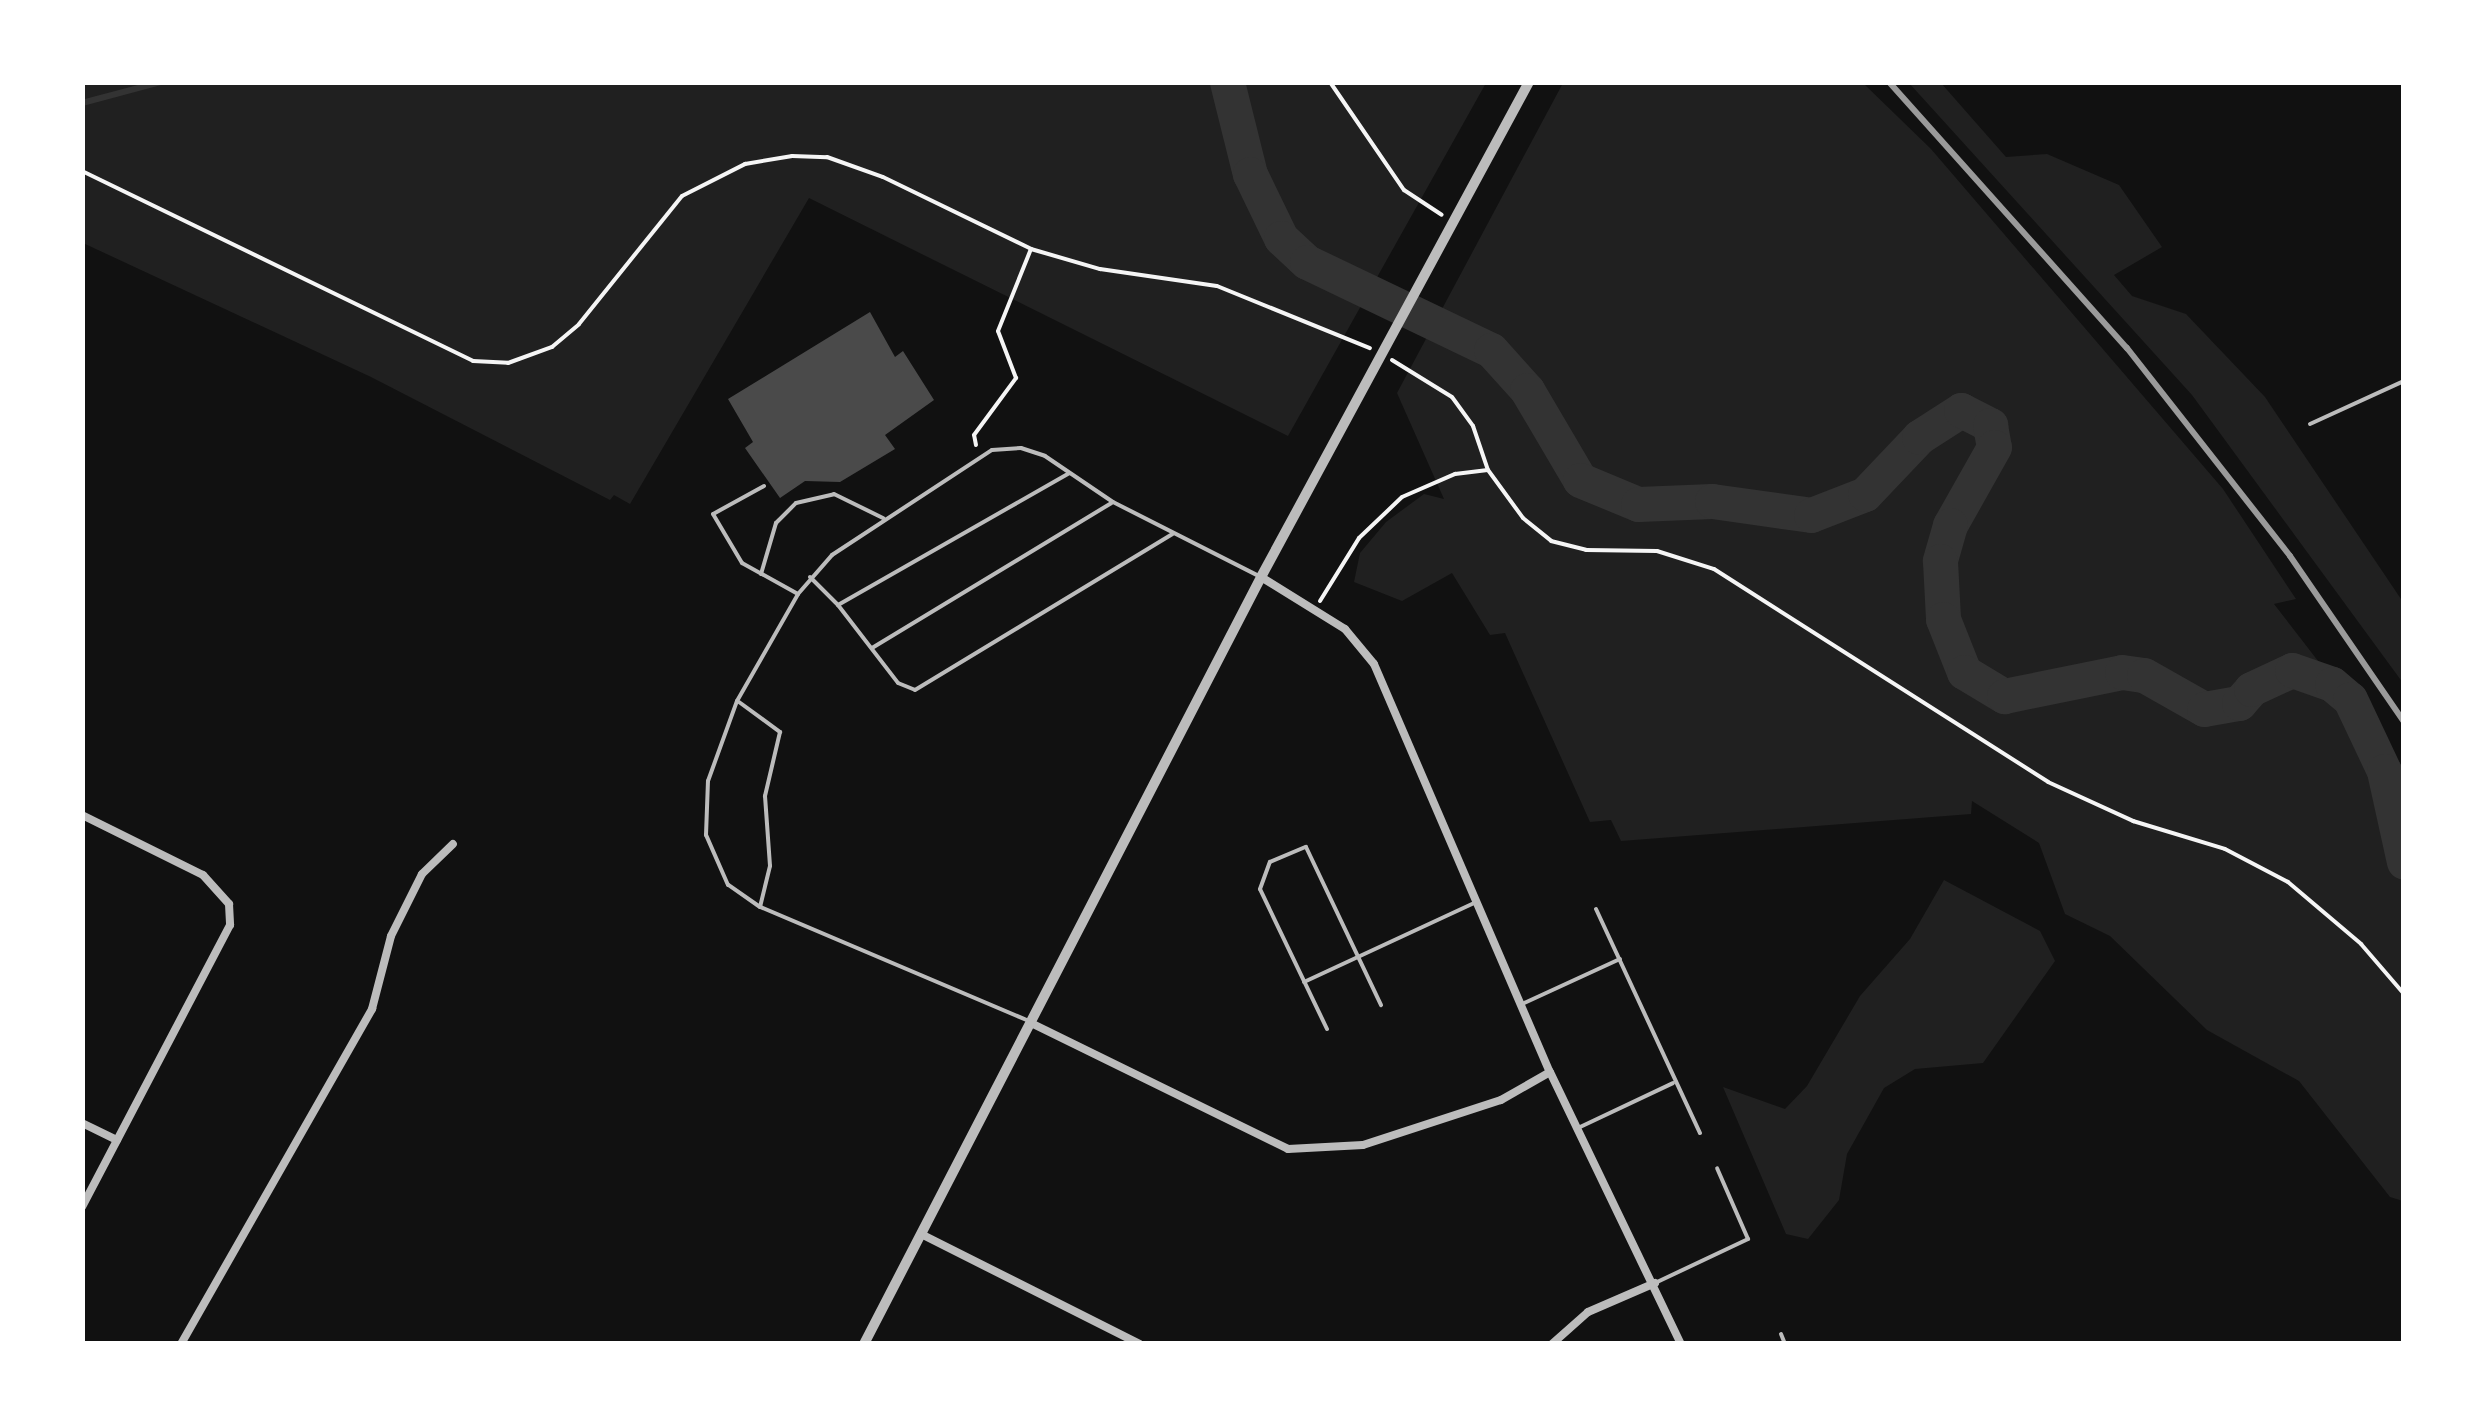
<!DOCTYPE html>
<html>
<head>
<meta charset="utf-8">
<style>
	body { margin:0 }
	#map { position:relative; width:2486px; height:1426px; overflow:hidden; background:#111; font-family:Montserrat,sans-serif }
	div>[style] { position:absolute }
	.green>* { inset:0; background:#202020 }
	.stream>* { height:6px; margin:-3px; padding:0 3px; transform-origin:3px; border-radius:3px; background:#333 }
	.river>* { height:35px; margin:-17.5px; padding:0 17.5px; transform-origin:17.5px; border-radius:17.5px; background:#333 }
	.building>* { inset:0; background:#4a4a4a }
	.path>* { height:4px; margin:-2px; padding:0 2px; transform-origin:2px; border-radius:2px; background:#f5f5f5 }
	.service>* { height:4px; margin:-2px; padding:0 2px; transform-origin:2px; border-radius:2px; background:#bcbcbc }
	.minor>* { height:8px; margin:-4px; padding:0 4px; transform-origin:4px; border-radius:4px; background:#bcbcbc }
	.tertiary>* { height:10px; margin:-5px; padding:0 5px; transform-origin:5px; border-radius:5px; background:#bcbcbc }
	.rail>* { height:6px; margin:-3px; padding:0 3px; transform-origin:3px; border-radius:3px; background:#9a9a9a }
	span { translate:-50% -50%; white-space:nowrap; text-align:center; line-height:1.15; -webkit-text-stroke:9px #fff; paint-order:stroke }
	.frame { position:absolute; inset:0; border:85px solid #fff; pointer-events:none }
</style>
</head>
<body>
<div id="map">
	<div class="green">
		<i style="clip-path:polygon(82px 83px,1486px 83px,1288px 436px,809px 198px,630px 504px,614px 495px,610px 500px,371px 377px,83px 243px)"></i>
		<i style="clip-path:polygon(1563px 83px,1863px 83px,1931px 149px,2223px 489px,2296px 599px,2274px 604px,2403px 771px,2403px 1201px,2390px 1197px,2299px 1081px,2207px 1030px,2110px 936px,2065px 914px,2039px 843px,1972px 801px,1971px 814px,1621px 841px,1611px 820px,1590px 822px,1505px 633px,1490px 635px,1452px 573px,1402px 601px,1354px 582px,1360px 553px,1386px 522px,1424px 494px,1444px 499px,1397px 393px)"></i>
		<i style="clip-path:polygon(1909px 83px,1941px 83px,2006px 157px,2047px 154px,2119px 185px,2162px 247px,2114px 275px,2132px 296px,2186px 314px,2265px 397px,2403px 602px,2403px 683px,2192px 395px)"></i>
		<i style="clip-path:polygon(1944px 880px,2040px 931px,2055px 961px,1983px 1063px,1915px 1069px,1884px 1088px,1847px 1154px,1839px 1200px,1808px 1239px,1786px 1234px,1723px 1087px,1785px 1109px,1807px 1086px,1860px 996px,1910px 939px)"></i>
	</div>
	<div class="stream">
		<i style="left:82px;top:103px;width:82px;rotate:-14.9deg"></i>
	</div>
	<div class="river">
		<i style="left:1227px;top:82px;width:95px;rotate:76deg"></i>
		<i style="left:1250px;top:174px;width:71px;rotate:64.2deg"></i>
		<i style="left:1281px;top:238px;width:35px;rotate:43deg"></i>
		<i style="left:1307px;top:262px;width:204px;rotate:25.6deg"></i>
		<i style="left:1491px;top:350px;width:54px;rotate:48deg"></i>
		<i style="left:1527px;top:390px;width:104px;rotate:59.5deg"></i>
		<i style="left:1580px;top:480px;width:63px;rotate:22.5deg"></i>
		<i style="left:1638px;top:504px;width:74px;rotate:-2.3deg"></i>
		<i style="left:1712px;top:501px;width:100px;rotate:8deg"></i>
		<i style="left:1811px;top:515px;width:58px;rotate:-21.3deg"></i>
		<i style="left:1865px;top:494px;width:79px;rotate:-46.5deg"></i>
		<i style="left:1919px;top:437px;width:50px;rotate:-32.7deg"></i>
		<i style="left:1961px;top:410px;width:33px;rotate:27deg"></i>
		<i style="left:1990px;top:425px;width:22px;rotate:80deg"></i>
		<i style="left:1994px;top:447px;width:90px;rotate:119.4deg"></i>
		<i style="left:1950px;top:525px;width:37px;rotate:106deg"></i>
		<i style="left:1940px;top:561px;width:58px;rotate:87deg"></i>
		<i style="left:1943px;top:619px;width:57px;rotate:68.4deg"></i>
		<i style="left:1964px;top:672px;width:47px;rotate:31deg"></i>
		<i style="left:2004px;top:696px;width:120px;rotate:-11.5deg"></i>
		<i style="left:2122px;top:672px;width:22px;rotate:8deg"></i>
		<i style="left:2144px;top:675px;width:69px;rotate:29.5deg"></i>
		<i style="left:2204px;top:709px;width:36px;rotate:-10deg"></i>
		<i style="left:2239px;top:703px;width:18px;rotate:-49deg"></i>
		<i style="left:2251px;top:689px;width:45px;rotate:-24.9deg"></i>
		<i style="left:2292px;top:670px;width:42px;rotate:19.3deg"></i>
		<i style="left:2332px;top:684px;width:23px;rotate:40deg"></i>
		<i style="left:2350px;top:699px;width:80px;rotate:64.7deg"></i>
		<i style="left:2384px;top:771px;width:93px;rotate:77.6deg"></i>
	</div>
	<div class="building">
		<i style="clip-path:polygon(870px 312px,895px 357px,903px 351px,934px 400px,885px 435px,895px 449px,840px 482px,805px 481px,780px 498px,745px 448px,753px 442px,728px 399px)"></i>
	</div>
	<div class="path">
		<i style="left:1330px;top:82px;width:131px;rotate:55.6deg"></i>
		<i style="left:1404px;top:190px;width:45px;rotate:33.3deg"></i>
		<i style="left:82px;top:171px;width:435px;rotate:25.9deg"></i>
		<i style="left:473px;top:361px;width:35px;rotate:3deg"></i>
		<i style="left:508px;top:363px;width:47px;rotate:-20deg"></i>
		<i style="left:552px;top:347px;width:35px;rotate:-40deg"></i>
		<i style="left:579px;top:324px;width:164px;rotate:-51.2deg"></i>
		<i style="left:682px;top:196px;width:71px;rotate:-26.9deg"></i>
		<i style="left:745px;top:164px;width:48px;rotate:-9.7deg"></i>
		<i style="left:792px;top:156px;width:35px;rotate:2deg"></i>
		<i style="left:827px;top:157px;width:59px;rotate:19.7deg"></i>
		<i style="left:883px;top:177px;width:165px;rotate:25.9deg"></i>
		<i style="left:1031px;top:249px;width:72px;rotate:16.2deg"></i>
		<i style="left:1100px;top:269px;width:118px;rotate:8.3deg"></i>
		<i style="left:1217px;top:286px;width:165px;rotate:22.1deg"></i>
		<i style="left:1392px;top:360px;width:70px;rotate:31.7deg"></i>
		<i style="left:1452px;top:397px;width:36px;rotate:54deg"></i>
		<i style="left:1473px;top:426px;width:46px;rotate:71.2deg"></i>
		<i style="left:1488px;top:470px;width:59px;rotate:53.9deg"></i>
		<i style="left:1523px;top:518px;width:36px;rotate:39deg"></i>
		<i style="left:1551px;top:541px;width:36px;rotate:14deg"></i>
		<i style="left:1586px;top:550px;width:71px;rotate:0.8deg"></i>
		<i style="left:1657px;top:551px;width:60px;rotate:17.5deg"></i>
		<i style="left:1714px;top:569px;width:396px;rotate:32.5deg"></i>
		<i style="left:2048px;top:782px;width:94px;rotate:24.6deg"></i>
		<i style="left:2133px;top:821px;width:96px;rotate:16.9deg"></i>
		<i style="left:2225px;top:849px;width:71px;rotate:27.6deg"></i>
		<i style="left:2288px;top:882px;width:96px;rotate:40.3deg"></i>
		<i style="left:2361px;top:944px;width:66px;rotate:49.3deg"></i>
		<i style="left:976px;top:445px;width:10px;rotate:-101deg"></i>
		<i style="left:974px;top:435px;width:71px;rotate:-53.6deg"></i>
		<i style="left:1016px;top:378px;width:50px;rotate:-111deg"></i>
		<i style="left:998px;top:331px;width:88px;rotate:-68.1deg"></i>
		<i style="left:1320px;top:601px;width:74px;rotate:-58.2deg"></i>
		<i style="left:1359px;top:538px;width:59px;rotate:-43.6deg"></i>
		<i style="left:1402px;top:497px;width:58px;rotate:-23.5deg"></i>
		<i style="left:1455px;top:474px;width:33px;rotate:-7deg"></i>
	</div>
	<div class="service">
		<i style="left:2310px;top:424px;width:103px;rotate:-24.6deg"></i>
		<i style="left:764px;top:486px;width:58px;rotate:151.2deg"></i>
		<i style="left:713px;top:514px;width:57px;rotate:59.4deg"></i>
		<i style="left:742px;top:563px;width:64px;rotate:29deg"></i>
		<i style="left:761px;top:574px;width:53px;rotate:-73.6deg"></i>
		<i style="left:776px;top:523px;width:28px;rotate:-45deg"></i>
		<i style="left:796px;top:503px;width:39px;rotate:-13deg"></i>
		<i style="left:834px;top:494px;width:55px;rotate:26.1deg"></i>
		<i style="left:810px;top:577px;width:40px;rotate:45deg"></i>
		<i style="left:838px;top:605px;width:266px;rotate:-29.7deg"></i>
		<i style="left:838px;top:605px;width:98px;rotate:52.4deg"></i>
		<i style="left:898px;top:683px;width:18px;rotate:22deg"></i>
		<i style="left:915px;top:690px;width:301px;rotate:-31.2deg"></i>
		<i style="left:872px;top:648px;width:280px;rotate:-31.2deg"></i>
		<i style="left:739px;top:702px;width:51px;rotate:36.2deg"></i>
		<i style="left:780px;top:732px;width:66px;rotate:103.2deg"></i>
		<i style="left:765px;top:796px;width:70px;rotate:85.9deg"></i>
		<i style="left:770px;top:866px;width:42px;rotate:103.7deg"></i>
		<i style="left:1596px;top:909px;width:247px;rotate:65.1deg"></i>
		<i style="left:1304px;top:982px;width:187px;rotate:-24.9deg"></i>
		<i style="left:1520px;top:1005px;width:110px;rotate:-24.7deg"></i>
		<i style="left:1029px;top:1021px;width:292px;rotate:-157deg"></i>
		<i style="left:760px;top:907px;width:39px;rotate:-145deg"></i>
		<i style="left:728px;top:885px;width:55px;rotate:-113.7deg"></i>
		<i style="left:706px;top:835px;width:54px;rotate:-87.9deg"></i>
		<i style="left:708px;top:781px;width:85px;rotate:-70.1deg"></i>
		<i style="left:737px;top:701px;width:123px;rotate:-60.3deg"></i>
		<i style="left:798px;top:594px;width:52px;rotate:-48.9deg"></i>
		<i style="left:832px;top:555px;width:191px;rotate:-33.3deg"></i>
		<i style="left:992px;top:450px;width:29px;rotate:-4deg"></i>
		<i style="left:1021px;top:448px;width:25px;rotate:18deg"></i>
		<i style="left:1045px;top:456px;width:82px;rotate:34.1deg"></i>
		<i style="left:1113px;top:502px;width:161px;rotate:26.9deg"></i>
		<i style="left:1327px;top:1029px;width:155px;rotate:-115.6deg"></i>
		<i style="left:1260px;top:889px;width:29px;rotate:-70deg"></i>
		<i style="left:1270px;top:862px;width:39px;rotate:-23deg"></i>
		<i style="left:1306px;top:847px;width:175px;rotate:64.6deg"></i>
		<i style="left:1578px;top:1128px;width:105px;rotate:-25.3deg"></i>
		<i style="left:1655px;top:1283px;width:103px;rotate:-25.3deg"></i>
		<i style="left:1748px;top:1239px;width:77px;rotate:-113.6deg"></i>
		<i style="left:1781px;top:1334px;width:11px;rotate:68deg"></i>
	</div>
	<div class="minor">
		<i style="left:1261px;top:577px;width:99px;rotate:31.8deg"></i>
		<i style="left:1345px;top:629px;width:45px;rotate:50.4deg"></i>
		<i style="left:1374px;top:664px;width:444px;rotate:66.7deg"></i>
		<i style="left:1550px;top:1072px;width:302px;rotate:64.3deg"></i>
		<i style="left:82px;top:815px;width:135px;rotate:26.4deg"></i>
		<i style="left:203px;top:875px;width:39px;rotate:48deg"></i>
		<i style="left:229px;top:904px;width:21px;rotate:87deg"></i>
		<i style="left:230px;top:925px;width:318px;rotate:117.7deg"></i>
		<i style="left:1033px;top:1024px;width:284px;rotate:26.1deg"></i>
		<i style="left:1288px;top:1149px;width:75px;rotate:-3.1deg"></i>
		<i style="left:1363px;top:1145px;width:145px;rotate:-18.1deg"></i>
		<i style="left:1501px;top:1100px;width:56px;rotate:-29.7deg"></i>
		<i style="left:82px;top:1123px;width:39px;rotate:26deg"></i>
		<i style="left:921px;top:1234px;width:245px;rotate:26.7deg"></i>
		<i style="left:181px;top:1344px;width:386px;rotate:-60.3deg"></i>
		<i style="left:372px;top:1009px;width:75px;rotate:-75.4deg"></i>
		<i style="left:391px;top:936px;width:69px;rotate:-63.4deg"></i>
		<i style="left:422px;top:874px;width:43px;rotate:-44.1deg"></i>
		<i style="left:1552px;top:1344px;width:48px;rotate:-41.6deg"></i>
		<i style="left:1588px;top:1312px;width:73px;rotate:-23.4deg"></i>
	</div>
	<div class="tertiary">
		<i style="left:864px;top:1344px;width:864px;rotate:-62.63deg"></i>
		<i style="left:1261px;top:577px;width:563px;rotate:-61.57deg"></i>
	</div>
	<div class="rail">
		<i style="left:1889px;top:82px;width:357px;rotate:48.2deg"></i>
		<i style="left:2127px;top:348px;width:264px;rotate:51.9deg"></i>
		<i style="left:2290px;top:556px;width:201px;rotate:55.5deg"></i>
	</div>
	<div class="frame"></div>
</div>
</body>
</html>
